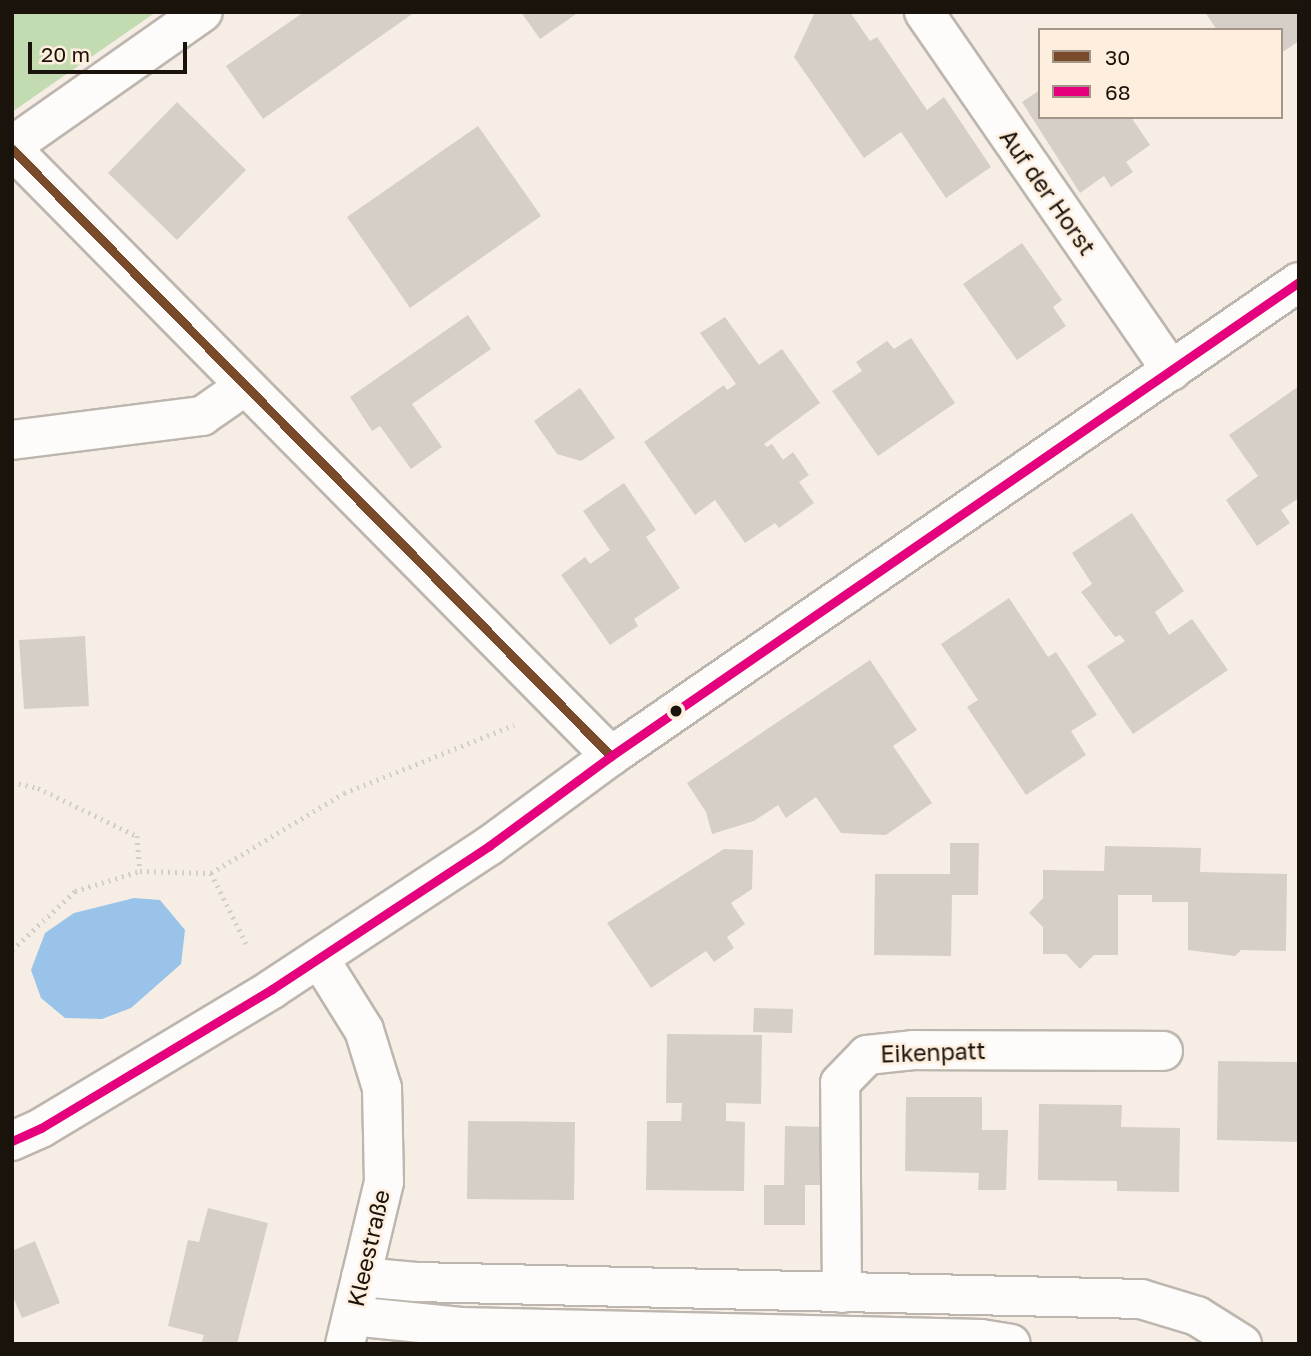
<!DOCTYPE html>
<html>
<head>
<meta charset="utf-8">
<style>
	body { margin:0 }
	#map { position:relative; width:1311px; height:1356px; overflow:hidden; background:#f6eee5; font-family:"Golos Text",sans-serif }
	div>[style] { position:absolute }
	.forest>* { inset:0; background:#c2dbb1 }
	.water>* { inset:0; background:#9ac3e9 }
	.building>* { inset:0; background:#d6cfc7 }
	.path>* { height:4.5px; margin-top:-2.25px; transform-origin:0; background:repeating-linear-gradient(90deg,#d1cfcc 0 2px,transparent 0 7px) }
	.roads { filter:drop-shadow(2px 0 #bdb6ae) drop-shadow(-2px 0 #bdb6ae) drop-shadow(0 2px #bdb6ae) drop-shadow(0 -2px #bdb6ae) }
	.minor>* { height:38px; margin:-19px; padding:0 19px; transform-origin:19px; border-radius:19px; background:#fefcfb }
	.major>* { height:38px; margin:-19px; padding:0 19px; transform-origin:19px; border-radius:19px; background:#fefcfb }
	.bus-1>* { height:9px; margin:-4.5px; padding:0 4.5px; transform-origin:4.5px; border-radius:4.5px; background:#7a4b2a }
	.bus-2>* { height:9px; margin:-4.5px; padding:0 4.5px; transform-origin:4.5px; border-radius:4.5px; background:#e5007d }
	.dots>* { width:19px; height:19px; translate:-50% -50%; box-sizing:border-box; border:4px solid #feeedd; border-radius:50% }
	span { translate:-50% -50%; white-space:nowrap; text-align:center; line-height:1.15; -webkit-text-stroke:5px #feeedd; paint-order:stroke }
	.street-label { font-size:23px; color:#1a130c }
	.frame { position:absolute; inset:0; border:14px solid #1a130c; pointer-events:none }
	.legend { position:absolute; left:1038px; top:28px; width:245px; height:91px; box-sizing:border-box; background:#feeedd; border:2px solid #a39689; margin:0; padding:9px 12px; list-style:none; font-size:21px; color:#1a130c }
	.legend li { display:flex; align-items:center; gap:14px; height:35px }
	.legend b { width:35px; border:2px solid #a39689 }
	.scale { position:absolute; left:28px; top:42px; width:159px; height:32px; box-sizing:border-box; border:4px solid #1a130c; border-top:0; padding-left:9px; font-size:21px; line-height:24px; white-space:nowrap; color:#1a130c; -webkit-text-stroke:5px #feeedd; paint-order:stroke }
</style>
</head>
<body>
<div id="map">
	<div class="forest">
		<i style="clip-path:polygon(12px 12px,156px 12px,12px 112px)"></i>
	</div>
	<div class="water">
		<i style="clip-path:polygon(134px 898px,160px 900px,185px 930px,181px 964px,131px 1008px,102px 1019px,65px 1018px,41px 998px,31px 970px,45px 933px,74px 913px)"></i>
	</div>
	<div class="building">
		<i style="clip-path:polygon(304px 12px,415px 12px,263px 119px,226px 66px)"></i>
		<i style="clip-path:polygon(521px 12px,579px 12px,540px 39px)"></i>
		<i style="clip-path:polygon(815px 12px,850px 12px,870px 41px,877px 37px,927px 110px,944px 97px,991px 167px,946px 198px,901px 132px,864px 158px,794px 57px)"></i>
		<i style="clip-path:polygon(1205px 12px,1299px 12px,1299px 41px,1281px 53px,1281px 30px,1217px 30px)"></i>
		<i style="clip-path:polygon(1040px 90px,1040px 117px,1131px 117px,1150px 145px,1126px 162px,1133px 172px,1111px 187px,1104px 176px,1080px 193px,1022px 102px)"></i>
		<i style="clip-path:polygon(177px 102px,246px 170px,177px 240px,108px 173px)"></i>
		<i style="clip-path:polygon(478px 126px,541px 216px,410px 308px,347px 217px)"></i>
		<i style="clip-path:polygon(1022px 243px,1062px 300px,1053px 307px,1066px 326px,1017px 360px,963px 284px)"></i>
		<i style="clip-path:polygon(468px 315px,491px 349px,412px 404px,442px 447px,411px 469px,380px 426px,372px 431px,350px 397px)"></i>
		<i style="clip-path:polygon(725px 317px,759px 365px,782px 349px,820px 403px,764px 444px,767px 447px,772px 444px,783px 460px,793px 452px,809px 475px,799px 482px,814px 503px,779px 528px,775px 523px,745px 543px,715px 500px,695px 515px,644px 442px,724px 385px,727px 390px,736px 384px,700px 333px)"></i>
		<i style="clip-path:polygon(911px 338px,955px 403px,878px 456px,832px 391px,862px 371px,856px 362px,887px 341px,894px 349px)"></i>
		<i style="clip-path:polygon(1299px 386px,1299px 498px,1281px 510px,1290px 523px,1257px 546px,1226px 500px,1258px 476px,1229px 435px)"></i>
		<i style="clip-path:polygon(580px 388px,615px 438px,581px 461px,557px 454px,534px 421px)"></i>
		<i style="clip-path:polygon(624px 483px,656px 530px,646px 537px,680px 588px,634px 619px,638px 626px,610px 645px,561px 575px,585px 557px,590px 564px,610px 550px,583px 511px)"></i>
		<i style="clip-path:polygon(1132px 513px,1184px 591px,1155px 612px,1169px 635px,1192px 619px,1228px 670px,1133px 734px,1087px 666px,1125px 641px,1120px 635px,1115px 637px,1081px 592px,1092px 584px,1072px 553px)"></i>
		<i style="clip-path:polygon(1009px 598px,1048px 657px,1056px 652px,1097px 715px,1071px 731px,1086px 755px,1026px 795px,967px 707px,978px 700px,941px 644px)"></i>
		<i style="clip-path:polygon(85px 636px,89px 706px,24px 709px,19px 640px)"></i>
		<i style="clip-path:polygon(870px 660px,917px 730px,893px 746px,932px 803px,886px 835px,841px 833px,816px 797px,786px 818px,778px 805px,754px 821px,712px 834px,706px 812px,687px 783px)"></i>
		<i style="clip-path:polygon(950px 843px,979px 843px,978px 895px,952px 895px,951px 956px,874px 955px,875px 874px,950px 874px)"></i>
		<i style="clip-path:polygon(1105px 846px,1201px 848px,1200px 872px,1287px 874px,1286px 951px,1241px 950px,1235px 956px,1188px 950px,1188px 902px,1152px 902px,1152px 895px,1118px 895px,1118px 955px,1094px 955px,1080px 969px,1066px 954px,1043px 954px,1043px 927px,1029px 913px,1043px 898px,1043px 870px,1104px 871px)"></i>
		<i style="clip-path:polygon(724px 849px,753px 850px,752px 889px,731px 903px,745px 924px,727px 937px,734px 948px,714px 962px,706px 951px,651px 988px,607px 923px)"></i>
		<i style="clip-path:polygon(754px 1008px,793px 1009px,792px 1033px,753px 1032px)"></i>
		<i style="clip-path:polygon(667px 1034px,762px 1035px,761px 1104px,726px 1103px,726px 1121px,745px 1122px,744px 1191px,646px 1190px,647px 1121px,681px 1121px,682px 1103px,666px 1103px)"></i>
		<i style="clip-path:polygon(1218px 1061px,1299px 1062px,1299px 1142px,1217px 1140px)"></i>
		<i style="clip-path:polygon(906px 1097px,982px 1097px,982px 1130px,1008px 1130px,1006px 1190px,978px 1190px,979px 1173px,905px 1171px)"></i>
		<i style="clip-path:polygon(1039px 1104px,1122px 1105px,1121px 1127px,1180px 1128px,1179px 1192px,1117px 1191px,1117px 1181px,1038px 1180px)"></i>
		<i style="clip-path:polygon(468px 1121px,575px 1122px,574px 1200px,467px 1199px)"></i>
		<i style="clip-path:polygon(785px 1126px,826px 1127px,825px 1185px,805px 1185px,805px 1225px,764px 1225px,764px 1185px,784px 1185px)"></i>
		<i style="clip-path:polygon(208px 1208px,268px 1223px,237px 1344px,201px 1344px,204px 1335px,168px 1326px,188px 1240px,199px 1242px)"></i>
		<i style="clip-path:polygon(35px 1241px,60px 1303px,22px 1318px,12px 1295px,12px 1251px)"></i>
	</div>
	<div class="path">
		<i style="left:12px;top:782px;width:27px;rotate:13deg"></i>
		<i style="left:38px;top:788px;width:110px;rotate:25.9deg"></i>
		<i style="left:137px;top:836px;width:35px;rotate:85deg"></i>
		<i style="left:211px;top:873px;width:83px;rotate:63.4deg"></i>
		<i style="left:12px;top:950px;width:86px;rotate:-43.1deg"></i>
		<i style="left:75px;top:891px;width:68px;rotate:-17.1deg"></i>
		<i style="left:140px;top:871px;width:71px;rotate:1.6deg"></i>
		<i style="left:211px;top:873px;width:155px;rotate:-31deg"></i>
		<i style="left:344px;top:793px;width:183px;rotate:-21.8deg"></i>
	</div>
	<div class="roads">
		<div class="minor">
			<i style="left:924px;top:12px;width:436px;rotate:55.4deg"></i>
			<i style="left:12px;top:146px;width:233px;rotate:-35.1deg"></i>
			<i style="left:12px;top:149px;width:853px;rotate:45.38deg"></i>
			<i style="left:12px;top:440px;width:192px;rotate:-7.2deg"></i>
			<i style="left:202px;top:416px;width:52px;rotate:-34.9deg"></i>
			<i style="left:319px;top:958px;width:85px;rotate:58deg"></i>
			<i style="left:364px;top:1030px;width:61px;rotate:72.8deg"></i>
			<i style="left:382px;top:1088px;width:94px;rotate:88.8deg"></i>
			<i style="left:384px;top:1182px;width:167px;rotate:103.5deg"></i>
			<i style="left:361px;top:1277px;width:55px;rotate:5.2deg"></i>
			<i style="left:416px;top:1282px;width:725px;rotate:1.34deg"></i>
			<i style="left:1141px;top:1299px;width:59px;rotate:16.9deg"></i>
			<i style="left:1197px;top:1316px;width:53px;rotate:31.9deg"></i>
			<i style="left:842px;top:1293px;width:210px;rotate:-90.5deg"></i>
			<i style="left:840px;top:1083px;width:39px;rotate:-46deg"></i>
			<i style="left:867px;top:1055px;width:46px;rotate:-6.2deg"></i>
			<i style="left:913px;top:1050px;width:250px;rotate:0.2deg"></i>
			<i style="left:352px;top:1316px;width:109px;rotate:5.8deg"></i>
			<i style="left:460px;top:1327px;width:521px;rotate:1.32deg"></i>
			<i style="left:981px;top:1339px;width:30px;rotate:9deg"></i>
		</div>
		<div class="major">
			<i style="left:12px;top:1141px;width:32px;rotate:-24deg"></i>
			<i style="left:41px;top:1128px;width:270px;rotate:-31deg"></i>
			<i style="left:272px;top:989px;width:260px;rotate:-33.4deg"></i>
			<i style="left:489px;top:846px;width:152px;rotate:-36.4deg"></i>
			<i style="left:611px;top:756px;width:835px;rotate:-34.57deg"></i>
		</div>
	</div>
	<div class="bus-1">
		<i style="left:12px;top:149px;width:853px;rotate:45.38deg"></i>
	</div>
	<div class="bus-2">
		<i style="left:12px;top:1141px;width:32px;rotate:-24deg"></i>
		<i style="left:41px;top:1128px;width:270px;rotate:-31deg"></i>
		<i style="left:272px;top:989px;width:260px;rotate:-33.4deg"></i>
		<i style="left:489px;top:846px;width:152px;rotate:-36.4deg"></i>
		<i style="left:611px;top:756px;width:835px;rotate:-34.57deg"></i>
	</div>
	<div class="dots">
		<i style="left:676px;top:711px;background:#1a130c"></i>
	</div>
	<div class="street-label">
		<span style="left:1048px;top:192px;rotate:55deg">Auf der Horst</span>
		<span style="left:933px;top:1052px;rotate:-2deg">Eikenpatt</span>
		<span style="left:368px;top:1248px;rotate:-77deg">Kleestraße</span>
	</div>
	<div class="frame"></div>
	<ul class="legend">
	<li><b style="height:9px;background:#7a4b2a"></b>30</li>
	<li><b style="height:9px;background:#e5007d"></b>68</li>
	</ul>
	<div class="scale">20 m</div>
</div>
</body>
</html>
